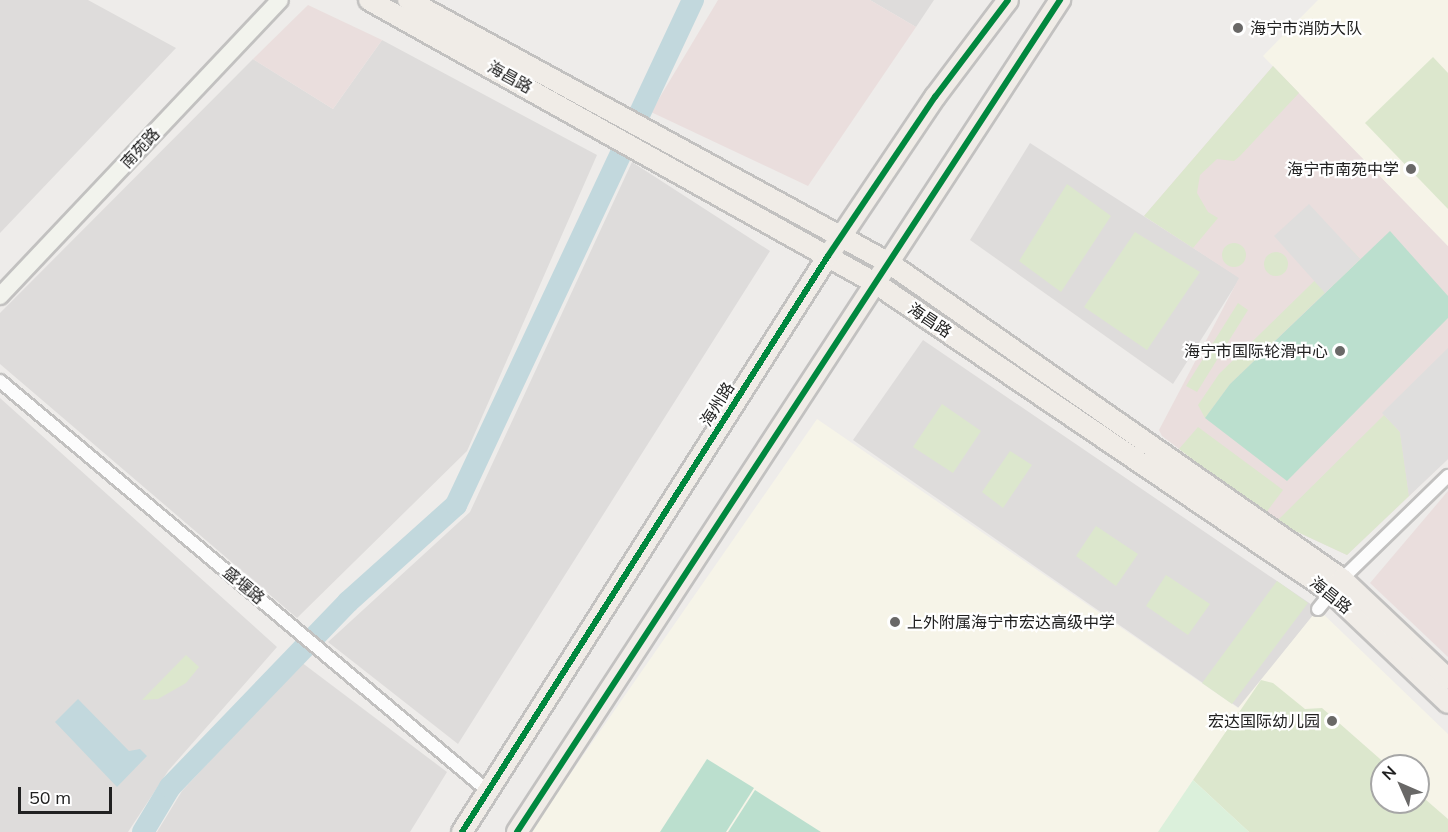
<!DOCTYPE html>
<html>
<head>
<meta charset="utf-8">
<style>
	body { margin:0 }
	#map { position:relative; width:1448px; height:832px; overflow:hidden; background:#eeecea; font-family:Mulish,"Noto Sans SC",sans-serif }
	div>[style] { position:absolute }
	.residential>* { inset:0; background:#dedcdb }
	.commercial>* { inset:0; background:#eadedd }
	.education>* { inset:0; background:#f6f4e8 }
	.grass>* { inset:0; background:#dce7cd }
	.round { border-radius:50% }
	.park>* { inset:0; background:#dbf0db }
	.pitch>* { inset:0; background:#bbdfce }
	.parking>* { inset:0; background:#dfdedd }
	.water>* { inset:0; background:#c2d8dd }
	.river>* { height:22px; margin:-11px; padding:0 11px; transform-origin:11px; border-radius:11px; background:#c2d8dd }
	.roads { filter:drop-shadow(2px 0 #c2c1c0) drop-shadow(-2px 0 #c2c1c0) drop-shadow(0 2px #c2c1c0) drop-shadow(0 -2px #c2c1c0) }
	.street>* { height:12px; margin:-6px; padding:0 6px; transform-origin:6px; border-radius:6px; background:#fcfcfc }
	.secondary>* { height:16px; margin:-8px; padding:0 8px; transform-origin:8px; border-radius:8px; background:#f2f3ed }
	.primary>* { height:20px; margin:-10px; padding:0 10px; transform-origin:10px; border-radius:10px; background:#f0ece7 }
	.cycleway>* { height:6px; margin:-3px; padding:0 3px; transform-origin:3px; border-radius:3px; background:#00873e }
	.dots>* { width:16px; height:16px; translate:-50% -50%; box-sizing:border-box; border:3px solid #fff; border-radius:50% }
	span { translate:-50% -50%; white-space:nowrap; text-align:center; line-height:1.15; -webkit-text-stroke:4.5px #fff; paint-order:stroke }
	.poi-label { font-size:16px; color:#212121 }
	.left { translate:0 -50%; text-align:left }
	.right { translate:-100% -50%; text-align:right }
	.street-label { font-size:16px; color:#212121 }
	.north { position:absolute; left:1370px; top:754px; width:60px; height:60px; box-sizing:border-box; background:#fff; border:2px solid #a6a6a6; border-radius:50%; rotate:315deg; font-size:16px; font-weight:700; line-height:24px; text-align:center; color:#212121 }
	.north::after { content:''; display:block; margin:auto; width:21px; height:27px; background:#696867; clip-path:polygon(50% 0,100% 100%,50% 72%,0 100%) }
	.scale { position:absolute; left:18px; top:787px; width:94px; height:27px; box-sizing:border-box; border:3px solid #212121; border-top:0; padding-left:8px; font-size:18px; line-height:21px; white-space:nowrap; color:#212121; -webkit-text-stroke:4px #fff; paint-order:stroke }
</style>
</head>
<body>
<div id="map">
	<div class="residential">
		<i style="clip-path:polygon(0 0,88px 0,176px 48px,0 233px)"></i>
		<i style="clip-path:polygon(870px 0,934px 0,916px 27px)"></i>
		<i style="clip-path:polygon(382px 40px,597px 155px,467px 451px,297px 618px,0 364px,0 313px,253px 59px,333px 109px)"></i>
		<i style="clip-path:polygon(1030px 143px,1240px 278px,1173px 384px,970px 240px)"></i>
		<i style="clip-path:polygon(632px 162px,770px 251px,458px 744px,328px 642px,470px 512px)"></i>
		<i style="clip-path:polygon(923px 340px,1318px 609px,1239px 708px,853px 440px)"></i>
		<i style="clip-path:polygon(0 398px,277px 647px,168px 771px,128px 832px,0 832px)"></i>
		<i style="clip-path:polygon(301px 662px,447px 772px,410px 832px,157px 832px,182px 791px)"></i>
	</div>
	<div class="commercial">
		<i style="clip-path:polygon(718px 0,870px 0,916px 27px,808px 186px,651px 112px)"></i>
		<i style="clip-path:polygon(308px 5px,382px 40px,333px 109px,253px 59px)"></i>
		<i style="clip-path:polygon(1273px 66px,1448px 246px,1448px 459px,1347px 555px,1276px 522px,1162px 436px,1159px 430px,1239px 278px,1144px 216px)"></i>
		<i style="clip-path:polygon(1448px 491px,1448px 657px,1370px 583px)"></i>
	</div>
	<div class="education">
		<i style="clip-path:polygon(1318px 0,1448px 0,1448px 246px,1263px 56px)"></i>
		<i style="clip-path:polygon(evenodd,817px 419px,1238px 708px,1318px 609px,1448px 734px,1448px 832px,530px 832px,817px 419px,1382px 766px,1418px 766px,1418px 802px,1382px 802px,1382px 766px)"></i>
	</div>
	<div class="grass">
		<i style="clip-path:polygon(1433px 57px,1448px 73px,1448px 209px,1365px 123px)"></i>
		<i style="clip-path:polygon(1273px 66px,1299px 93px,1240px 156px,1234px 161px,1217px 159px,1200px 175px,1197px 193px,1208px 212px,1218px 218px,1193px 248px,1144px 216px)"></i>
		<i style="clip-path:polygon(1067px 184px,1111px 216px,1061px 292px,1019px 261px)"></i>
		<i style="clip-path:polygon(1135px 232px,1200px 272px,1147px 350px,1084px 307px)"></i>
		<i class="round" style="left:1222px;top:243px;width:24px;height:24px"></i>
		<i style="clip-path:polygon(1349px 247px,1360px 259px,1230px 384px,1205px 418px,1198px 405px,1219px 374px)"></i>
		<i class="round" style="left:1264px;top:252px;width:24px;height:24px"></i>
		<i style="clip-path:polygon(1238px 303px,1248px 310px,1197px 392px,1186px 386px)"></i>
		<i style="clip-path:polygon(942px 404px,981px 431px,953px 473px,913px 447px)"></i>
		<i style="clip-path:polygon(1384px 415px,1400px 432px,1409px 496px,1347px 555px,1276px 522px)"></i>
		<i style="clip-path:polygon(1198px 427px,1283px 490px,1265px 514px,1179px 449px)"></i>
		<i style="clip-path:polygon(1010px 451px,1032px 465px,1003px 508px,982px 492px)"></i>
		<i style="clip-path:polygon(1096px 526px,1138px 554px,1116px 586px,1076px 556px)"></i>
		<i style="clip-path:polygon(1166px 575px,1210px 604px,1188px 635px,1146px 606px)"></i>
		<i style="clip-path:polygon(1277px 581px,1308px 603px,1232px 704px,1202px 683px)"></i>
		<i style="clip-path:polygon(186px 655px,199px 667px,186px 683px,158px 699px,142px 700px)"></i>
		<i style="clip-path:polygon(1261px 680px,1273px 683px,1305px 709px,1322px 708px,1388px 766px,1382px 766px,1382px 802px,1418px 802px,1418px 793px,1448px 819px,1448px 832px,1249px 832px,1193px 780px)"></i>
	</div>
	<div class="park">
		<i style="clip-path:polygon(1193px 780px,1249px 832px,1158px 832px)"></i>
	</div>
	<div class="pitch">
		<i style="clip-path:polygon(1390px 231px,1448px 296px,1448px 318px,1287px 481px,1205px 418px,1230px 384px)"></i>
		<i style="clip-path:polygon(707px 759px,754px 788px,726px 832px,660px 832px)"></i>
		<i style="clip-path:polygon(755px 790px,821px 832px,728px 832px)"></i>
	</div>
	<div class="parking">
		<i style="clip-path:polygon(1309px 204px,1360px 259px,1325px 293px,1274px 236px)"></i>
		<i style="clip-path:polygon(1448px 348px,1448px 459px,1409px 496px,1400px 432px,1382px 413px)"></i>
	</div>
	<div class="water">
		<i style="clip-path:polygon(78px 699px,129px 751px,140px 749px,147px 756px,117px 787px,55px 722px)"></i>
	</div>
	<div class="river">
		<i style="left:143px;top:832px;width:52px;rotate:-59deg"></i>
		<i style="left:170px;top:787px;width:257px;rotate:-46.1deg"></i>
		<i style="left:348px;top:602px;width:145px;rotate:-41.9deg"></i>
		<i style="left:456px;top:505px;width:558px;rotate:-64.86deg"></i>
	</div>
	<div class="roads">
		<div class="street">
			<i style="left:0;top:381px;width:637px;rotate:40.04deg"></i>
			<i style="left:1318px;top:609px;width:38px;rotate:-51deg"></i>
			<i style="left:1342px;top:579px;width:148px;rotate:-44.2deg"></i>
		</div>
		<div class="secondary">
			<i style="left:0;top:296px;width:407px;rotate:-46.6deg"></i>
		</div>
		<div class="primary">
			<i style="left:369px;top:0;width:580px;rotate:29.22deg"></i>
			<i style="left:875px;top:283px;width:551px;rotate:34.12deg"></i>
			<i style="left:1331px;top:592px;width:161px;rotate:43.5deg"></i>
			<i style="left:408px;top:0;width:548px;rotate:28.67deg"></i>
			<i style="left:889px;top:263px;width:552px;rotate:34.9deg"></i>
			<i style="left:1342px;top:579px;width:146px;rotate:43.3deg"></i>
			<i style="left:462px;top:832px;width:682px;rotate:-57.57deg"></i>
			<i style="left:828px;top:256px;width:192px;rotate:-56.1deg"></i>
			<i style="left:935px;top:97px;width:121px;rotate:-53deg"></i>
			<i style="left:517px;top:832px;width:994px;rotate:-56.87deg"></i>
		</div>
	</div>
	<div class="cycleway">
		<i style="left:462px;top:832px;width:682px;rotate:-57.57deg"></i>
		<i style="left:828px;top:256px;width:192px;rotate:-56.1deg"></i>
		<i style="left:935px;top:97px;width:121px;rotate:-53deg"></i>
		<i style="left:517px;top:832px;width:994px;rotate:-56.87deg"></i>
	</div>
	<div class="dots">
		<i style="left:1238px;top:28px;background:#696867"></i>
		<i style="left:1411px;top:169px;background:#696867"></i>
		<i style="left:1340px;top:351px;background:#696867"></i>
		<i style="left:895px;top:622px;background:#696867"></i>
		<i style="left:1332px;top:721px;background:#696867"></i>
	</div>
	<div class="poi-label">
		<span class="left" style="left:1250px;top:28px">海宁市消防大队</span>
		<span class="right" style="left:1399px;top:169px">海宁市南苑中学</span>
		<span class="right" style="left:1328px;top:351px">海宁市国际轮滑中心</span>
		<span class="left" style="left:907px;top:622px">上外附属海宁市宏达高级中学</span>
		<span class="right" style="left:1320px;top:721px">宏达国际幼儿园</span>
	</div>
	<div class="street-label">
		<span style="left:510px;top:77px;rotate:29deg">海昌路</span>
		<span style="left:140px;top:148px;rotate:-47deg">南苑路</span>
		<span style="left:930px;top:320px;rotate:34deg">海昌路</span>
		<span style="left:717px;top:404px;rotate:-58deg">海州路</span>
		<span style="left:244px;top:585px;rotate:40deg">盛堰路</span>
		<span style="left:1331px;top:595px;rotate:39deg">海昌路</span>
	</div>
	<div class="north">N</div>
	<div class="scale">50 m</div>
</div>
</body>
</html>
